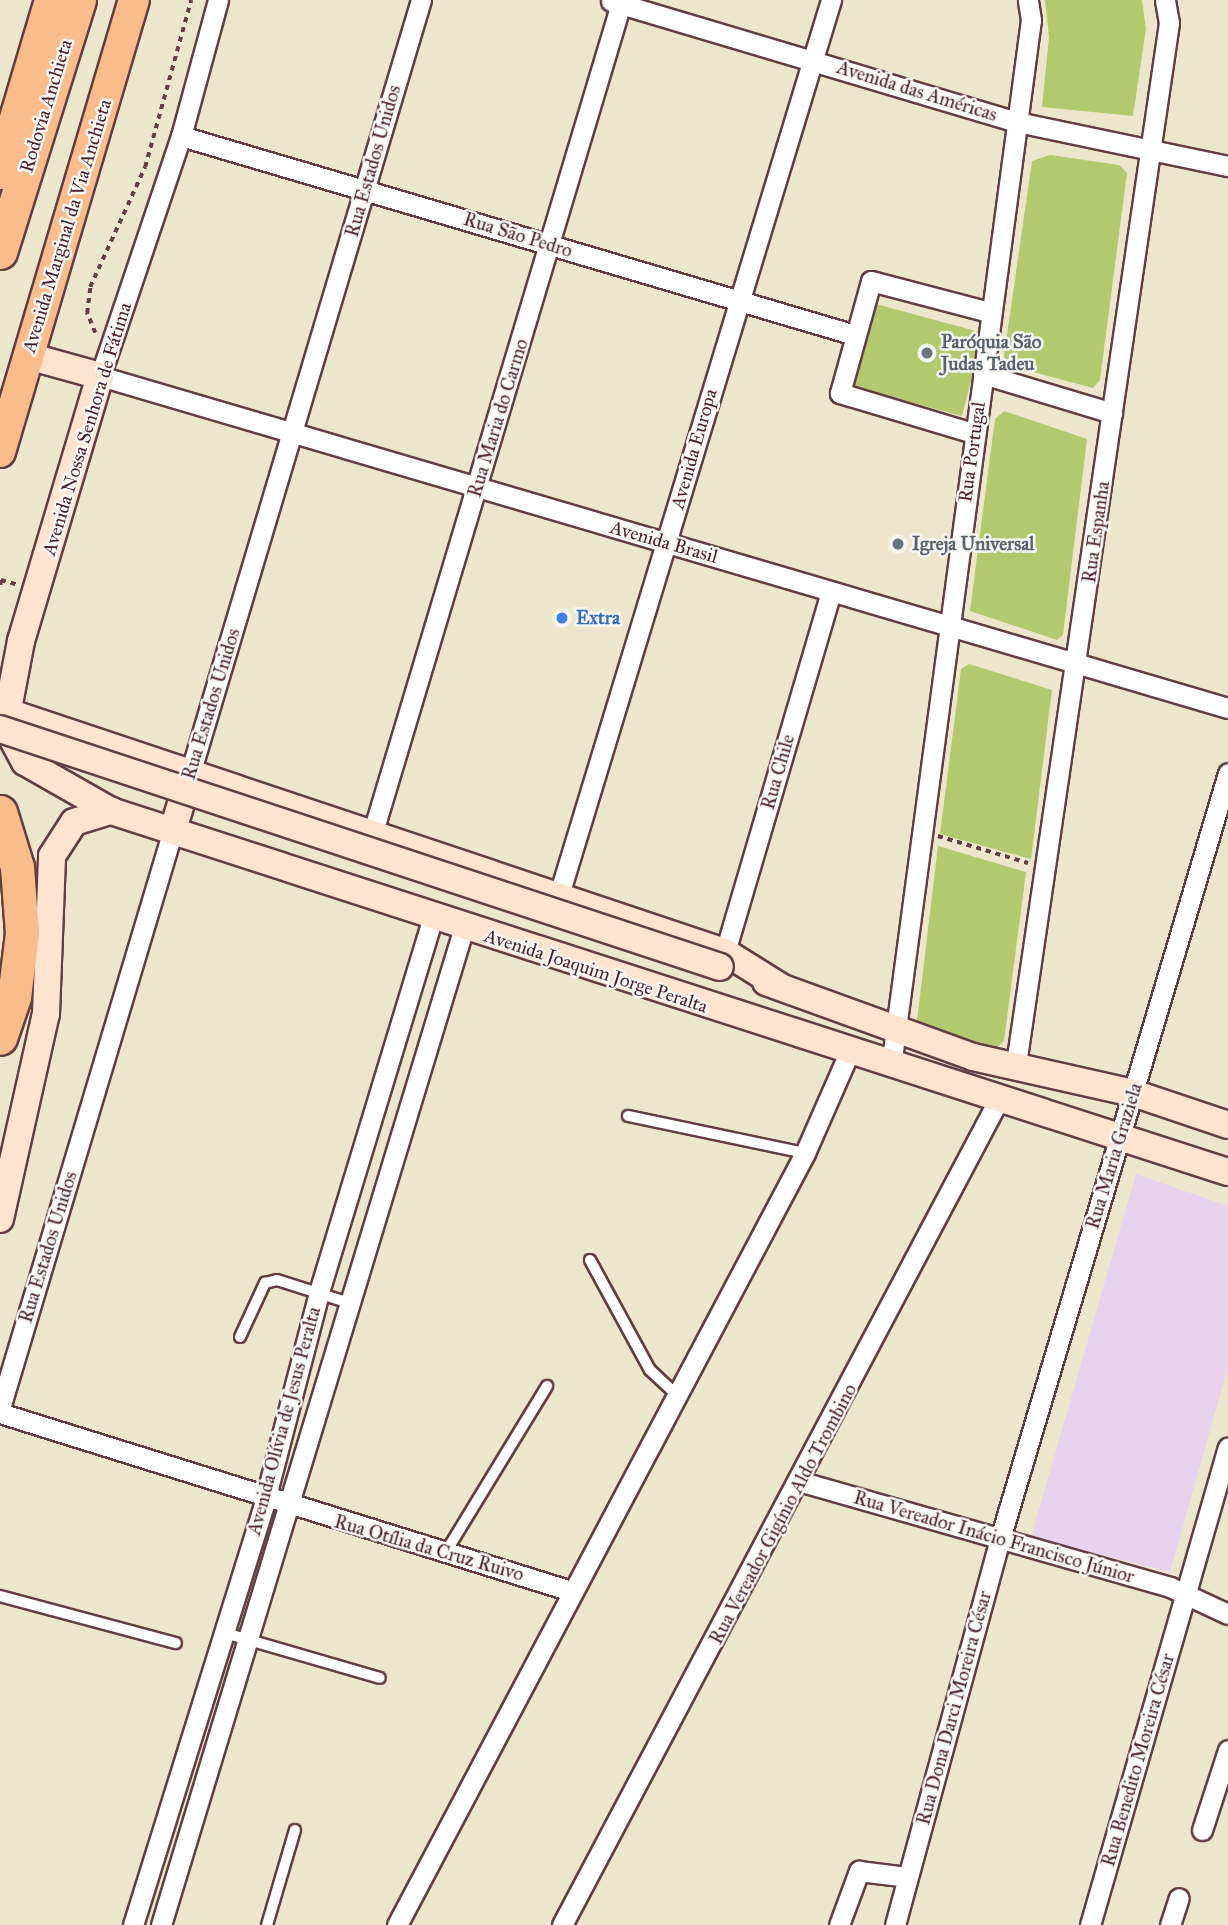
<!DOCTYPE html>
<html>
<head>
<meta charset="utf-8">
<style>
	body { margin:0 }
	#map { position:relative; width:1228px; height:1925px; overflow:hidden; background:#ece6cc; font-family:"IM FELL Great Primer",serif }
	div>[style] { position:absolute }
	.built>* { inset:0; background:#e9d2ee }
	.green>* { inset:0; background:#b3c96e }
	.path>* { height:3.5px; margin-top:-1.75px; transform-origin:0; background:repeating-linear-gradient(90deg,#623d43 0 5px,transparent 0 10px) }
	.roads { filter:drop-shadow(2px 0 #623d43) drop-shadow(-2px 0 #623d43) drop-shadow(0 2px #623d43) drop-shadow(0 -2px #623d43) }
	.lane>* { height:10px; margin:-5px; padding:0 5px; transform-origin:5px; border-radius:5px; background:#fff }
	.street>* { height:19px; margin:-9.5px; padding:0 9.5px; transform-origin:9.5px; border-radius:9.5px; background:#fff }
	.secondary>* { height:26px; margin:-13px; padding:0 13px; transform-origin:13px; border-radius:13px; background:#fde4d0 }
	.primary>* { height:30px; margin:-15px; padding:0 15px; transform-origin:15px; border-radius:15px; background:#f9bc8a }
	.highway>* { height:33px; margin:-16.5px; padding:0 16.5px; transform-origin:16.5px; border-radius:16.5px; background:#f9bc8a }
	.bridges { filter:drop-shadow(2px 0 #623d43) drop-shadow(-2px 0 #623d43) drop-shadow(0 2px #623d43) drop-shadow(0 -2px #623d43) }
	.secondary-bridge>* { height:26px; margin:-13px; padding:0 13px; transform-origin:13px; border-radius:13px; background:#fde4d0 }
	.dots>* { width:19px; height:19px; translate:-50% -50%; box-sizing:border-box; border:4px solid #f6f6f2; border-radius:50% }
	span { translate:-50% -50%; white-space:nowrap; text-align:center; line-height:1.15; -webkit-text-stroke:5px #f6f6f2; paint-order:stroke }
	.street-label { font-size:19px; color:#4a1f2b }
	.worship-label { font-size:19px; color:#5b616d; font-weight:700 }
	.left { translate:0 -50%; text-align:left }
	.shop-label { font-size:19px; color:#366cbe; font-weight:700 }
</style>
</head>
<body>
<div id="map">
	<div class="built">
		<i style="clip-path:polygon(1136px 1174px,1228px 1206px,1228px 1367px,1170px 1572px,1031px 1537px)"></i>
	</div>
	<div class="green">
		<i style="clip-path:polygon(1045px 0,1142px 0,1146px 29px,1133px 116px,1042px 107px,1049px 37px)"></i>
		<i style="clip-path:polygon(1050px 155px,1119px 165px,1127px 173px,1100px 380px,1093px 388px,1007px 365px,1004px 356px,1032px 161px)"></i>
		<i style="clip-path:polygon(876px 304px,983px 333px,962px 416px,854px 387px)"></i>
		<i style="clip-path:polygon(1004px 411px,1087px 439px,1063px 635px,1057px 640px,970px 611px,995px 419px)"></i>
		<i style="clip-path:polygon(969px 664px,1052px 690px,1031px 859px,940px 834px,961px 669px)"></i>
		<i style="clip-path:polygon(938px 846px,1026px 872px,1004px 1041px,995px 1049px,917px 1021px)"></i>
	</div>
	<div class="path">
		<i style="left:95px;top:333px;width:22px;rotate:-112deg"></i>
		<i style="left:87px;top:313px;width:26px;rotate:-83deg"></i>
		<i style="left:90px;top:287px;width:132px;rotate:-65.4deg"></i>
		<i style="left:145px;top:167px;width:173px;rotate:-74.6deg"></i>
		<i style="left:0;top:585px;width:5px;rotate:-79deg"></i>
		<i style="left:1px;top:580px;width:18px;rotate:16deg"></i>
		<i style="left:938px;top:836px;width:94px;rotate:16.7deg"></i>
	</div>
	<div class="roads">
		<div class="lane">
			<i style="left:628px;top:1116px;width:181px;rotate:11.8deg"></i>
			<i style="left:590px;top:1260px;width:125px;rotate:61.4deg"></i>
			<i style="left:650px;top:1370px;width:34px;rotate:43deg"></i>
			<i style="left:240px;top:1337px;width:60px;rotate:-65.2deg"></i>
			<i style="left:265px;top:1283px;width:12px;rotate:-14deg"></i>
			<i style="left:277px;top:1280px;width:76px;rotate:17.7deg"></i>
			<i style="left:444px;top:1555px;width:198px;rotate:-58.6deg"></i>
			<i style="left:0;top:1596px;width:182px;rotate:15deg"></i>
			<i style="left:225px;top:1633px;width:161px;rotate:16.2deg"></i>
			<i style="left:267px;top:1925px;width:99px;rotate:-73.6deg"></i>
		</div>
		<div class="street">
			<i style="left:218px;top:0;width:141px;rotate:105.2deg"></i>
			<i style="left:181px;top:136px;width:253px;rotate:108.6deg"></i>
			<i style="left:100px;top:376px;width:1176px;rotate:16.4deg"></i>
			<i style="left:611px;top:1px;width:424px;rotate:16.6deg"></i>
			<i style="left:1017px;top:122px;width:216px;rotate:11.8deg"></i>
			<i style="left:181px;top:136px;width:703px;rotate:16.45deg"></i>
			<i style="left:983px;top:374px;width:135px;rotate:16.8deg"></i>
			<i style="left:973px;top:433px;width:139px;rotate:-163.3deg"></i>
			<i style="left:840px;top:393px;width:116px;rotate:-74.5deg"></i>
			<i style="left:871px;top:281px;width:122px;rotate:14.7deg"></i>
			<i style="left:189px;top:777px;width:811px;rotate:-73.38deg"></i>
			<i style="left:372px;top:835px;width:872px;rotate:-73.33deg"></i>
			<i style="left:558px;top:898px;width:939px;rotate:-73.09deg"></i>
			<i style="left:725px;top:952px;width:376px;rotate:-73.6deg"></i>
			<i style="left:1016px;top:1064px;width:1052px;rotate:-81.64deg"></i>
			<i style="left:1169px;top:23px;width:23px;rotate:-100deg"></i>
			<i style="left:891px;top:1066px;width:1055px;rotate:-82.38deg"></i>
			<i style="left:1031px;top:20px;width:20px;rotate:-99deg"></i>
			<i style="left:0;top:1408px;width:603px;rotate:-73.34deg"></i>
			<i style="left:0;top:1413px;width:598px;rotate:17.31deg"></i>
			<i style="left:802px;top:1482px;width:383px;rotate:15.9deg"></i>
			<i style="left:1170px;top:1587px;width:64px;rotate:25deg"></i>
			<i style="left:1202px;top:1830px;width:84px;rotate:-72deg"></i>
			<i style="left:133px;top:1925px;width:445px;rotate:-72.7deg"></i>
			<i style="left:265px;top:1500px;width:215px;rotate:-75.4deg"></i>
			<i style="left:319px;top:1292px;width:392px;rotate:-73.1deg"></i>
			<i style="left:161px;top:1925px;width:1043px;rotate:-73.11deg"></i>
			<i style="left:397px;top:1925px;width:873px;rotate:-62.14deg"></i>
			<i style="left:805px;top:1153px;width:109px;rotate:-66.3deg"></i>
			<i style="left:562px;top:1925px;width:934px;rotate:-62.12deg"></i>
			<i style="left:839px;top:1925px;width:58px;rotate:-69.7deg"></i>
			<i style="left:859px;top:1871px;width:48px;rotate:7.1deg"></i>
			<i style="left:895px;top:1925px;width:400px;rotate:-74.8deg"></i>
			<i style="left:1000px;top:1539px;width:799px;rotate:-73.42deg"></i>
			<i style="left:1090px;top:1925px;width:497px;rotate:-73.9deg"></i>
			<i style="left:1170px;top:1925px;width:28px;rotate:-72deg"></i>
		</div>
		<div class="secondary">
			<i style="left:28px;top:356px;width:75px;rotate:15.5deg"></i>
			<i style="left:100px;top:376px;width:277px;rotate:106.6deg"></i>
			<i style="left:21px;top:641px;width:86px;rotate:100.8deg"></i>
			<i style="left:5px;top:725px;width:42px;rotate:61.6deg"></i>
			<i style="left:25px;top:762px;width:99px;rotate:29.7deg"></i>
			<i style="left:5px;top:711px;width:759px;rotate:18.51deg"></i>
			<i style="left:725px;top:952px;width:66px;rotate:32deg"></i>
			<i style="left:173px;top:830px;width:55px;rotate:-73.2deg"></i>
			<i style="left:766px;top:982px;width:220px;rotate:19.9deg"></i>
			<i style="left:973px;top:1057px;width:164px;rotate:12.7deg"></i>
			<i style="left:1133px;top:1093px;width:100px;rotate:18.6deg"></i>
			<i style="left:0;top:1219px;width:210px;rotate:-77.4deg"></i>
			<i style="left:46px;top:1014px;width:158px;rotate:-87.8deg"></i>
			<i style="left:52px;top:856px;width:40px;rotate:-57.1deg"></i>
			<i style="left:74px;top:822px;width:39px;rotate:-17deg"></i>
			<i style="left:111px;top:811px;width:1174px;rotate:17.91deg"></i>
		</div>
		<div class="primary">
			<i style="left:0;top:452px;width:471px;rotate:-73.5deg"></i>
		</div>
		<div class="highway">
			<i style="left:0;top:172px;width:179px;rotate:-73.5deg"></i>
			<i style="left:0;top:252px;width:264px;rotate:-72.6deg"></i>
			<i style="left:0;top:812px;width:58px;rotate:72.8deg"></i>
			<i style="left:17px;top:867px;width:66px;rotate:85.7deg"></i>
			<i style="left:22px;top:933px;width:64px;rotate:97.1deg"></i>
			<i style="left:14px;top:997px;width:43px;rotate:108.9deg"></i>
		</div>
	</div>
	<div class="bridges">
		<div class="secondary-bridge">
			<i style="left:0;top:729px;width:758px;rotate:18.29deg"></i>
		</div>
	</div>
	<div class="dots">
		<i style="left:927px;top:353px;background:#6b7280"></i>
		<i style="left:898px;top:544px;background:#6b7280"></i>
		<i style="left:562px;top:618px;background:#3f7fe0"></i>
	</div>
	<div class="street-label">
		<span style="left:917px;top:91px;rotate:17deg">Avenida das Américas</span>
		<span style="left:46px;top:106px;rotate:-73deg">Rodovia Anchieta</span>
		<span style="left:373px;top:161px;rotate:-74deg">Rua Estados Unidos</span>
		<span style="left:67px;top:226px;rotate:-73deg">Avenida Marginal da Via Anchieta</span>
		<span style="left:518px;top:235px;rotate:17deg">Rua São Pedro</span>
		<span style="left:498px;top:418px;rotate:-73deg">Rua Maria do Carmo</span>
		<span style="left:87px;top:429px;rotate:-73deg">Avenida Nossa Senhora de Fátima</span>
		<span style="left:694px;top:449px;rotate:-74deg">Avenida Europa</span>
		<span style="left:972px;top:452px;rotate:-82deg">Rua Portugal</span>
		<span style="left:1096px;top:532px;rotate:-82deg">Rua Espanha</span>
		<span style="left:664px;top:542px;rotate:16deg">Avenida Brasil</span>
		<span style="left:211px;top:704px;rotate:-73deg">Rua Estados Unidos</span>
		<span style="left:778px;top:772px;rotate:-74deg">Rua Chile</span>
		<span style="left:596px;top:971px;rotate:18deg">Avenida Joaquim Jorge Peralta</span>
		<span style="left:1114px;top:1156px;rotate:-73deg">Rua Maria Graziela</span>
		<span style="left:48px;top:1247px;rotate:-73deg">Rua Estados Unidos</span>
		<span style="left:284px;top:1421px;rotate:-75deg">Avenida Olívia de Jesus Peralta</span>
		<span style="left:783px;top:1514px;rotate:-62deg">Rua Vereador Gigínio Aldo Trombino</span>
		<span style="left:994px;top:1537px;rotate:16deg">Rua Vereador Inácio Francisco Júnior</span>
		<span style="left:429px;top:1548px;rotate:16deg">Rua Otília da Cruz Ruivo</span>
		<span style="left:954px;top:1708px;rotate:-75deg">Rua Dona Darci Moreira César</span>
		<span style="left:1138px;top:1760px;rotate:-74deg">Rua Benedito Moreira César</span>
	</div>
	<div class="worship-label">
		<span class="left" style="left:941px;top:353px">Paróquia São<br>Judas Tadeu</span>
		<span class="left" style="left:912px;top:544px">Igreja Universal</span>
	</div>
	<div class="shop-label">
		<span class="left" style="left:576px;top:618px">Extra</span>
	</div>
</div>
</body>
</html>
